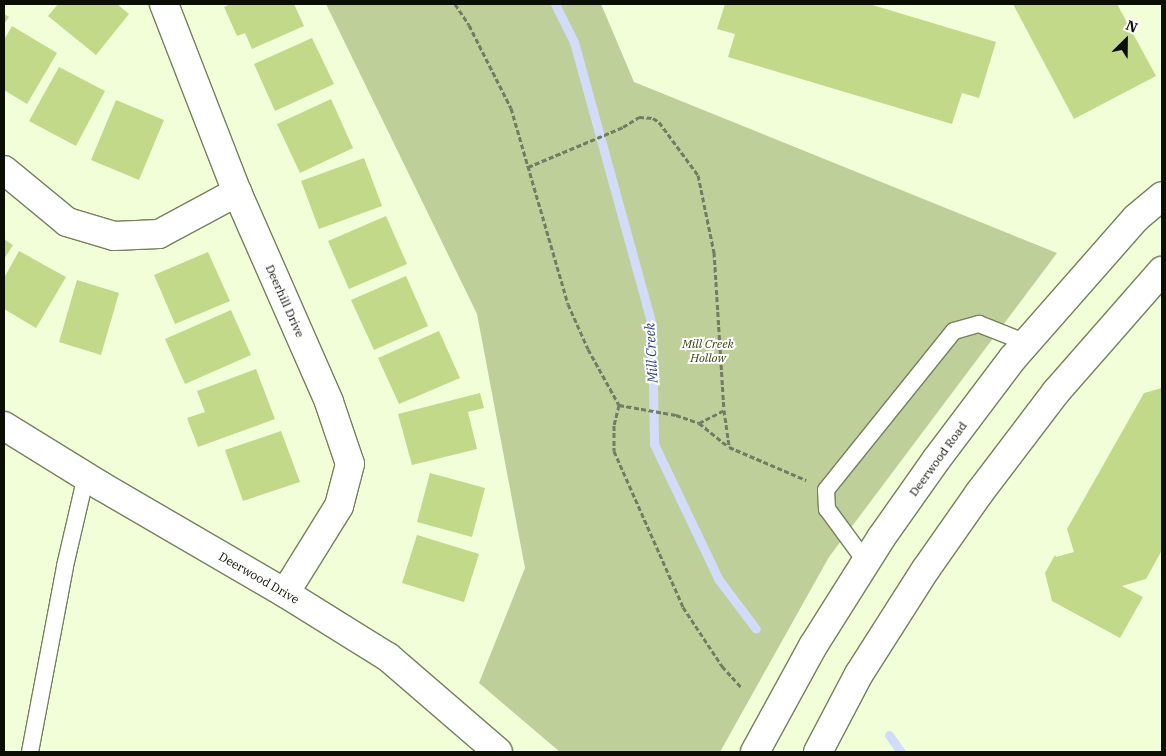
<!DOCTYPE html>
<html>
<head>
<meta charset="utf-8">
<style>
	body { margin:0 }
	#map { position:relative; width:1166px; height:756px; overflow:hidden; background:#f2fed8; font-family:"IBM Plex Serif",serif }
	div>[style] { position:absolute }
	.green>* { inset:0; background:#bfcf99 }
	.stream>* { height:9px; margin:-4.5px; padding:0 4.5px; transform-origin:4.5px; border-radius:4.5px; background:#d2dcfa }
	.building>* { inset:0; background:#c2d989 }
	.path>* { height:3px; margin-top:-1.5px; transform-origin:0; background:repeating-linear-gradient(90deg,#747b64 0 5px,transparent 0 7.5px) }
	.roads { filter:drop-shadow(1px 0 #76805f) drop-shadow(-1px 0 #76805f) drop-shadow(0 1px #76805f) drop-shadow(0 -1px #76805f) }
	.service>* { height:16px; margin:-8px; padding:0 8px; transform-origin:8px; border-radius:8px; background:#fff }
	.minor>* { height:28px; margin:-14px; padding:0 14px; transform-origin:14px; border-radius:14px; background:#fff }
	.tertiary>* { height:28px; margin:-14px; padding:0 14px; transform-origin:14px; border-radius:14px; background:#fff }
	span { translate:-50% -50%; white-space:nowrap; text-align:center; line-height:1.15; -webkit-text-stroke:4px #fff; paint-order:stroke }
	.street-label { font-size:12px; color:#0b0e03 }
	.park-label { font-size:12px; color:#374407; font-style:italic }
	.water-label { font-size:14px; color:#2f3d90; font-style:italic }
	.frame { position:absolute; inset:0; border:5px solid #0b0e03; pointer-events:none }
	.north { position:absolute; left:1101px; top:15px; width:50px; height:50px; -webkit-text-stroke:4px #fff; paint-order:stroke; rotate:23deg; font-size:14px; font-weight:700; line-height:20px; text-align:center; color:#0b0e03 }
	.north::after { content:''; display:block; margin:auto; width:18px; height:22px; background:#0b0e03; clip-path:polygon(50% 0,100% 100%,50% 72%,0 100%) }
</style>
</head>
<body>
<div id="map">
	<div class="green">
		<i style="clip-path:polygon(326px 4px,601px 4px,634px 82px,1057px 253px,829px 557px,720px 752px,560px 752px,479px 683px,525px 568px,477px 314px)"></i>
	</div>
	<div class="stream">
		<i style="left:555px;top:4px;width:42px;rotate:63.4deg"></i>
		<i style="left:574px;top:42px;width:295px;rotate:74.6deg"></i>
		<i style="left:652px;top:326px;width:118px;rotate:89deg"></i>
		<i style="left:654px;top:444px;width:151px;rotate:64.5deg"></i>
		<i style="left:719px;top:580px;width:61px;rotate:52.9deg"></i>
		<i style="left:889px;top:735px;width:21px;rotate:55deg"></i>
	</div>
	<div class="building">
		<i style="clip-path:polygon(58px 4px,117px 4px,129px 14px,96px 55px,48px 16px)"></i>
		<i style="clip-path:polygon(231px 4px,294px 4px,304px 26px,252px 49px,245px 33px,237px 36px,224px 7px)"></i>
		<i style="clip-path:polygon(725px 4px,869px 4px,996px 42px,979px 98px,962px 93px,952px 124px,728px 57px,735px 34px,717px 29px)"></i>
		<i style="clip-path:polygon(1013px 4px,1117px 4px,1156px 76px,1074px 119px)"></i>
		<i style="clip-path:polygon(4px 14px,9px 17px,4px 24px)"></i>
		<i style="clip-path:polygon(12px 26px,57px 53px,27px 104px,4px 90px,4px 40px)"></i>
		<i style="clip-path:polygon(312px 38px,334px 84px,275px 111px,254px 64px)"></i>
		<i style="clip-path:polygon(59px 67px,105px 91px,76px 146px,29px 121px)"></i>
		<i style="clip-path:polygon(331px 99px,353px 148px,300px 173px,277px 124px)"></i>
		<i style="clip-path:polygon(116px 100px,164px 120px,139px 180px,91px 160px)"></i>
		<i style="clip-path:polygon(364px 158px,382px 206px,319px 229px,301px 181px)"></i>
		<i style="clip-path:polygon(386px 216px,407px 264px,349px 289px,328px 241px)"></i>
		<i style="clip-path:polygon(4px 239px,13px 245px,4px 259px)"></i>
		<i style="clip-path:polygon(19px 251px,66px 277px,36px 328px,4px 309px,4px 278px)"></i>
		<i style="clip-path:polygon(208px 252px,230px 301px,175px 324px,154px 275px)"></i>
		<i style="clip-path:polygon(406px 276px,428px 326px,374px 350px,351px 300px)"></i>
		<i style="clip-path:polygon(77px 280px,119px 293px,101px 355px,59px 342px)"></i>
		<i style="clip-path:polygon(231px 310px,251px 355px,185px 384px,165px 339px)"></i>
		<i style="clip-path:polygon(439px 331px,460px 378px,399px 404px,378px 358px)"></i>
		<i style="clip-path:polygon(256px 369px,275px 419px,198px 447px,187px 418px,205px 412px,197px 391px)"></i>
		<i style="clip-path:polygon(1162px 388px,1162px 550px,1146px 579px,1122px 586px,1143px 597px,1120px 638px,1052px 601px,1045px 573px,1055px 555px,1056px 557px,1074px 552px,1067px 529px,1144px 393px)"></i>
		<i style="clip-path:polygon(480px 393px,484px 408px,468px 412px,477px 449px,412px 465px,398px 414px)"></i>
		<i style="clip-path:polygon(281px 431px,300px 482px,243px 501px,225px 450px)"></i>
		<i style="clip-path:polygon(430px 473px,485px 488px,472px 537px,417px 522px)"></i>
		<i style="clip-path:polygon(417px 535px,479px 554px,464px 602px,402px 583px)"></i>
	</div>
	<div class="path">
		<i style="left:455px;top:4px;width:25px;rotate:56deg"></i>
		<i style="left:469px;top:25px;width:93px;rotate:63.2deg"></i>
		<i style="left:511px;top:108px;width:204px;rotate:73.8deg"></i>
		<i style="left:568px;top:304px;width:49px;rotate:66deg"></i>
		<i style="left:588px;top:349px;width:64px;rotate:61deg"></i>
		<i style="left:619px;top:405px;width:58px;rotate:10deg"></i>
		<i style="left:676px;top:415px;width:24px;rotate:19deg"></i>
		<i style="left:699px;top:423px;width:28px;rotate:-27deg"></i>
		<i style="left:724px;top:410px;width:37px;rotate:82deg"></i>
		<i style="left:729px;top:447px;width:84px;rotate:23.2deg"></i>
		<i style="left:528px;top:167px;width:103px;rotate:-22.8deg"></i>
		<i style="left:623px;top:127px;width:19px;rotate:-32deg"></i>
		<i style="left:639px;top:117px;width:14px;rotate:4deg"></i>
		<i style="left:653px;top:118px;width:7px;rotate:34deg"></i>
		<i style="left:659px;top:122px;width:66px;rotate:53.7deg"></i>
		<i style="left:698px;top:175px;width:79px;rotate:78.3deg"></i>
		<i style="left:714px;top:252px;width:158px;rotate:86.4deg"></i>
		<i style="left:619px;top:405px;width:21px;rotate:104deg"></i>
		<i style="left:614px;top:425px;width:26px;rotate:90deg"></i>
		<i style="left:614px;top:451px;width:171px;rotate:66.1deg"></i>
		<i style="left:683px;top:607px;width:71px;rotate:56.5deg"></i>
		<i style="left:722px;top:666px;width:28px;rotate:48deg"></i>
		<i style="left:699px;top:423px;width:38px;rotate:39deg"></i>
	</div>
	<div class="roads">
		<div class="service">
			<i style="left:866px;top:562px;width:66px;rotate:-126.3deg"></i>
			<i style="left:827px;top:509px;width:19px;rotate:-93deg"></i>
			<i style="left:826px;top:490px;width:204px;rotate:-51.2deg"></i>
			<i style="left:954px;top:331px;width:26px;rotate:-16deg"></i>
			<i style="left:979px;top:324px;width:52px;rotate:21.6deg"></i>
			<i style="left:30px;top:752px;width:189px;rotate:-79.3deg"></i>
			<i style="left:65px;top:566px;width:92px;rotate:-76.9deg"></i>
		</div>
		<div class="minor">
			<i style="left:164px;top:4px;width:202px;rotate:68.8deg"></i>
			<i style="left:237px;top:192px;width:229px;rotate:66.3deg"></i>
			<i style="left:329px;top:402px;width:65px;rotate:71.3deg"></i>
			<i style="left:350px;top:464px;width:43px;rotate:104.7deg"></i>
			<i style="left:339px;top:506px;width:102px;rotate:121.8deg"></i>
			<i style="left:4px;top:170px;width:82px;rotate:39.5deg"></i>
			<i style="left:67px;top:222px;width:49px;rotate:16.6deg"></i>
			<i style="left:114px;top:236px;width:45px;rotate:-2.5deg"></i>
			<i style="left:159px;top:234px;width:89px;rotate:-28.3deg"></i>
		</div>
		<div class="tertiary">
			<i style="left:4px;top:426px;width:114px;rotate:31.7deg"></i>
			<i style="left:101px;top:486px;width:213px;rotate:30.2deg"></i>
			<i style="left:285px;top:593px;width:121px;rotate:31.9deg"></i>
			<i style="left:388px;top:657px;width:145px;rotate:40.8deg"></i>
			<i style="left:755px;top:752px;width:121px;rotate:-61.3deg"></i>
			<i style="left:813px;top:646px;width:128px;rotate:-57.8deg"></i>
			<i style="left:881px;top:538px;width:95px;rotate:-54.8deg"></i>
			<i style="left:936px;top:460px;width:128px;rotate:-53deg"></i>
			<i style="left:1013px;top:358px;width:186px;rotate:-48.7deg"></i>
			<i style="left:1136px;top:218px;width:34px;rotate:-40deg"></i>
			<i style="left:818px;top:752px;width:88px;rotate:-62.3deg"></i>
			<i style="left:859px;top:674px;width:125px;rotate:-57.5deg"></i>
			<i style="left:926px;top:569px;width:94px;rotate:-55deg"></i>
			<i style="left:980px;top:492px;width:126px;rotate:-52.8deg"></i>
			<i style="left:1056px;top:392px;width:161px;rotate:-48.8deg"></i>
		</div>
	</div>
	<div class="street-label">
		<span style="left:285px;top:301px;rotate:66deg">Deerhill Drive</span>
		<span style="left:938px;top:459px;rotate:-54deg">Deerwood Road</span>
		<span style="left:259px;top:578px;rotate:30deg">Deerwood Drive</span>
	</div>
	<div class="park-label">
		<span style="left:708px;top:351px">Mill Creek<br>Hollow</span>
	</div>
	<div class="water-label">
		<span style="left:651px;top:353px;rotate:-93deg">Mill Creek</span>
	</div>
	<div class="frame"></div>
	<div class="north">N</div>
</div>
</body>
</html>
